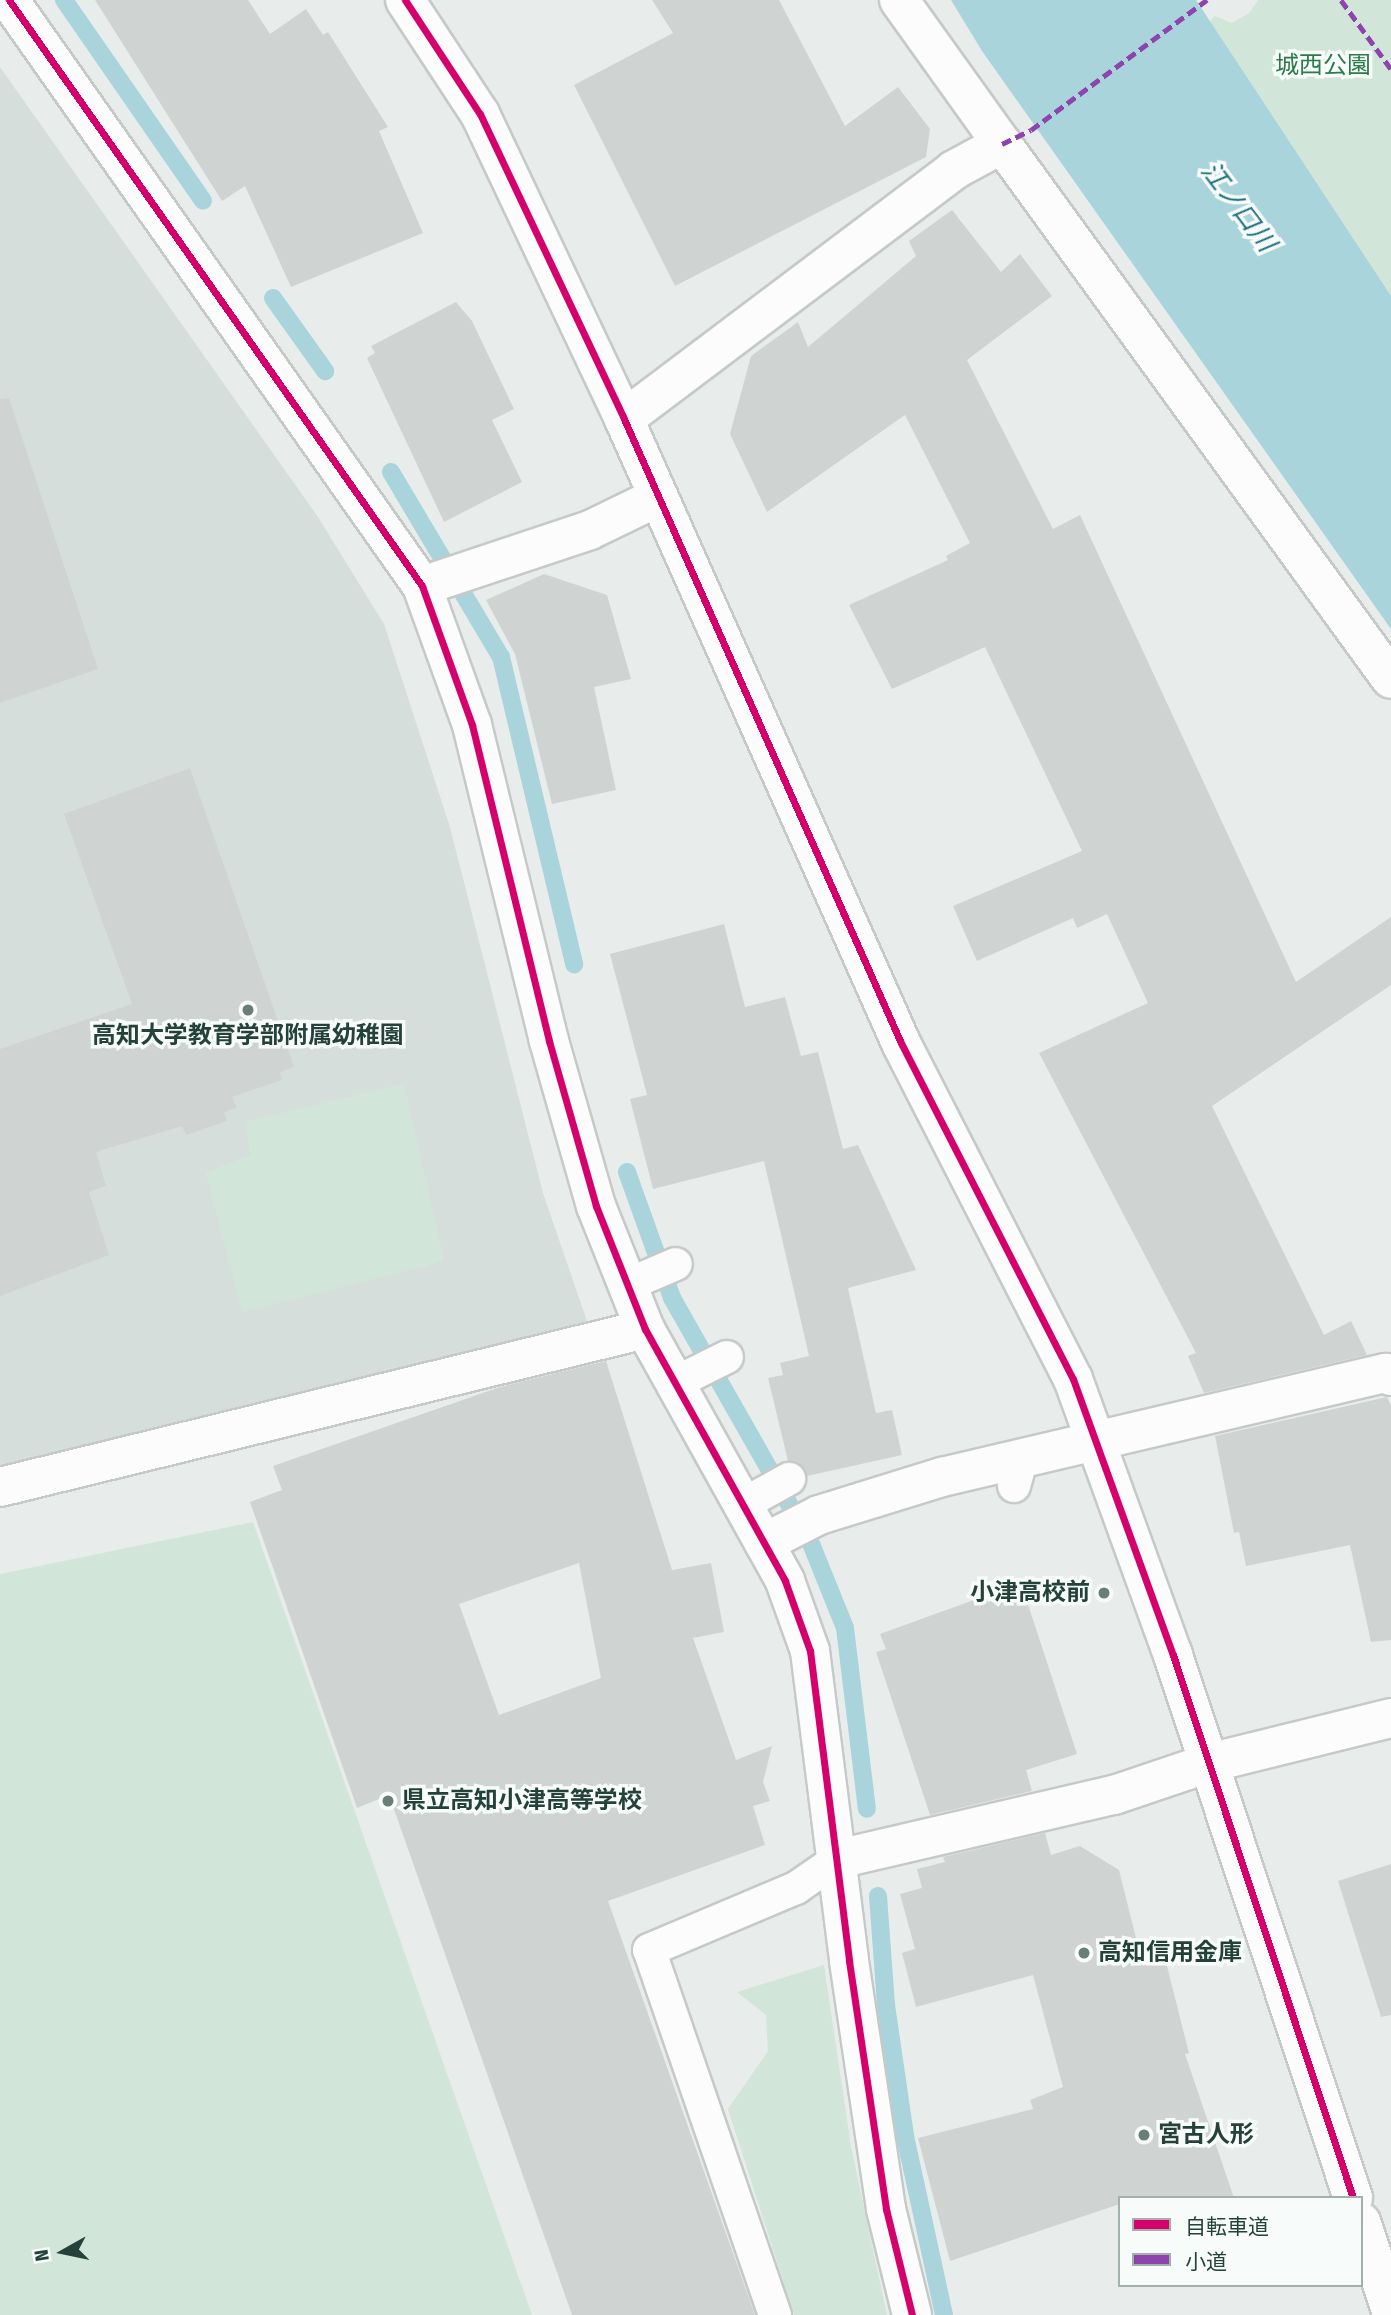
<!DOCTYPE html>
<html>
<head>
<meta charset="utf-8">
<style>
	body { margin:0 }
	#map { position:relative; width:1391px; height:2315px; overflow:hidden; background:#e8edeb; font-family:"Fira Sans Condensed","Noto Sans JP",sans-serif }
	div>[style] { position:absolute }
	.built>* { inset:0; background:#d6dedb }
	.green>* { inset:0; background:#d1e6d8 }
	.water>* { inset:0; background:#a9d4db }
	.stream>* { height:18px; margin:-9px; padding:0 9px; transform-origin:9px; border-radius:9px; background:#a9d4db }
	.building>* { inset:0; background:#cfd4d2 }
	.roads { filter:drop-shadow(2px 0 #c5cac8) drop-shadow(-2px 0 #c5cac8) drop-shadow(0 2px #c5cac8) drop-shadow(0 -2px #c5cac8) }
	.service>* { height:32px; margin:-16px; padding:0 16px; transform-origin:16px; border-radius:16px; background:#fcfcfc }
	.minor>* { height:38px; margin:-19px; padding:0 19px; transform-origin:19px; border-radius:19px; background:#fcfcfc }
	.tertiary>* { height:38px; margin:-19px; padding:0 19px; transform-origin:19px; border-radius:19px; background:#fcfcfc }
	.quiet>* { height:5px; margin-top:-2.5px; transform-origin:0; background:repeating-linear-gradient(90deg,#8e44ad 0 10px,transparent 0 15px) }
	.cycleway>* { height:7px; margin:-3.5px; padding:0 3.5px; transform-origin:3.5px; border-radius:3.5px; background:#d6006c }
	.dots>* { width:19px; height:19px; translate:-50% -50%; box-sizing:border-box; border:4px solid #f7fbf9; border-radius:50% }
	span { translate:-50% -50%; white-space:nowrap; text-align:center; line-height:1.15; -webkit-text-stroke:7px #f7fbf9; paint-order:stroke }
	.park-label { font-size:24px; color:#2d7a4b }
	.poi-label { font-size:24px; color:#24423a; font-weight:700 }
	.right { translate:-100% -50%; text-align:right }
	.left { translate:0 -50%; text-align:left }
	.water-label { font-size:26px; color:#1c6f80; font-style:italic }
	.legend { position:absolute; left:1118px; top:2196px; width:245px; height:91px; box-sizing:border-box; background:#f7fbf9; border:2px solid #a3b1ad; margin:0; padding:9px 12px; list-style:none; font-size:21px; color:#24423a }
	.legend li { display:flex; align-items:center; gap:14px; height:35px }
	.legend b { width:35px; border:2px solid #a3b1ad }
	.north { position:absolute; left:28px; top:2217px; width:70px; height:70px; -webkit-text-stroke:5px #f7fbf9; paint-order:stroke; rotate:261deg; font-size:19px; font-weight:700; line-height:28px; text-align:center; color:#24423a }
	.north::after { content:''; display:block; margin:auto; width:24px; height:32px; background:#24423a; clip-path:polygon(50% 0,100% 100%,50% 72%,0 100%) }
</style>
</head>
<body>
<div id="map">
	<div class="built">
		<i style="clip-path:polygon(0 67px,318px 517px,384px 624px,450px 827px,543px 1193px,589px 1327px,0 1470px)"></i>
	</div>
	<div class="green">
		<i style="clip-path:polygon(1258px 0,1391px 0,1391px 330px,1200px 31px,1215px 16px,1232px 23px,1249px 13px)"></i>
		<i style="clip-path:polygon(404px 1084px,444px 1261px,242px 1312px,206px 1173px,250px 1155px,246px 1122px)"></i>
		<i style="clip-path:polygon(253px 1522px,532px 2315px,0 2315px,0 1574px)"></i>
		<i style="clip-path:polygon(824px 1965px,851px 2146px,887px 2315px,794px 2315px,728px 2109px,768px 2051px,766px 2015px,737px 1992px)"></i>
	</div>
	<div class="water">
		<i style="clip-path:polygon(951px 0,1196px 0,1391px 296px,1391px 629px,982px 51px)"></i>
	</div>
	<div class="stream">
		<i style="left:64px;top:0;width:244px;rotate:55.3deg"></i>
		<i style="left:273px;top:298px;width:90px;rotate:54.5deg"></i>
		<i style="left:391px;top:472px;width:215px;rotate:59.3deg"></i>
		<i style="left:501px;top:657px;width:316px;rotate:76.6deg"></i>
		<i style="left:627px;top:1172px;width:134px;rotate:70.3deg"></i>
		<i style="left:672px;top:1298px;width:279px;rotate:60.4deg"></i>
		<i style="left:810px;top:1541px;width:94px;rotate:68.1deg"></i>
		<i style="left:845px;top:1628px;width:182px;rotate:83.1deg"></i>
		<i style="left:878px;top:1896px;width:109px;rotate:85.8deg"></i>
		<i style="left:886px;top:2005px;width:132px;rotate:81.7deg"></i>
		<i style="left:905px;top:2136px;width:183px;rotate:77.7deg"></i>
	</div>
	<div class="building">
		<i style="clip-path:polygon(95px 0,248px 0,270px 34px,306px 9px,323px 35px,328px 32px,388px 127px,379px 131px,423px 233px,291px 287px,245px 186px,222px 201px)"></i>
		<i style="clip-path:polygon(652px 0,779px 0,845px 126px,898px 87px,930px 129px,926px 157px,675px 286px,574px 85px,673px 33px)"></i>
		<i style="clip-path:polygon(952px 210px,1001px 272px,1020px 254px,1052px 296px,967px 360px,1053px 529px,1080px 515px,1296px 982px,1391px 917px,1391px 985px,1212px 1106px,1324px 1335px,1351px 1321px,1367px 1355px,1204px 1393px,1188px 1356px,1196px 1353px,1039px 1053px,1148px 1003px,1107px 914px,1077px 928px,1073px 918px,977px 961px,953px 906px,1082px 851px,985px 647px,892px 689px,849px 605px,948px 560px,946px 556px,970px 543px,905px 415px,767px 512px,730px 434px,751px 356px,798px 322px,808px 347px,916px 256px,909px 241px)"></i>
		<i style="clip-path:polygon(456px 302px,472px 321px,514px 409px,492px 420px,522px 482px,444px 522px,367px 358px,375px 353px,371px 346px)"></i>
		<i style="clip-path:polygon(9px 398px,98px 669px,0 703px,0 399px)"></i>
		<i style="clip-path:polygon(544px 574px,607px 595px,631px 679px,594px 687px,616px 790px,552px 804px,515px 654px,486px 600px)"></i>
		<i style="clip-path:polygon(190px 768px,294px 1067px,280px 1072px,282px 1080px,232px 1097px,237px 1108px,224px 1112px,227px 1121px,186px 1135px,182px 1126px,96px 1152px,106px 1186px,89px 1192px,109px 1255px,0 1296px,0 1049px,132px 1004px,64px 814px)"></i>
		<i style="clip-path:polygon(724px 924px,745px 1007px,785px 997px,801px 1056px,818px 1052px,843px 1149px,858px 1145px,916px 1270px,848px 1288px,876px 1413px,892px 1410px,902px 1455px,807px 1476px,799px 1464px,788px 1461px,768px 1378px,783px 1375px,780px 1363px,809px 1356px,764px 1161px,653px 1189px,630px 1099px,647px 1095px,610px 954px)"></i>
		<i style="clip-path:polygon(evenodd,606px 1361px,672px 1570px,711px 1563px,724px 1632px,693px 1638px,736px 1760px,772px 1746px,763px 1782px,770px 1801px,753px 1806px,765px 1845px,608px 1901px,755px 2315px,572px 2315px,389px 1795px,357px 1808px,250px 1502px,282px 1490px,273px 1466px,500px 1387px,606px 1361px,579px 1563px,601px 1678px,499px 1715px,459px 1604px,579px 1563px)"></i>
		<i style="clip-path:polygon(1387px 1397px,1391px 1406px,1391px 1640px,1371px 1642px,1350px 1545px,1246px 1566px,1239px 1532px,1234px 1533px,1215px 1436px)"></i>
		<i style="clip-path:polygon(1021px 1583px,1077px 1754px,1026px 1770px,1032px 1791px,930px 1815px,876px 1652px,886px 1649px,880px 1634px)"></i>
		<i style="clip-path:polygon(1045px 1833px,1051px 1855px,1080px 1846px,1119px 1870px,1143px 1966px,1165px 1958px,1189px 2053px,1185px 2054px,1234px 2198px,1120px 2198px,1120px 2204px,950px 2261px,918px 2138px,1033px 2109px,1030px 2100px,1063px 2087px,1033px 1975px,916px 2007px,902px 1953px,915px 1949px,900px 1894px,922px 1888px,917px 1869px,945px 1862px,943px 1857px)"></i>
		<i style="clip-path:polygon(1391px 1864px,1391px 2015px,1381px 2017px,1338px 1881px)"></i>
	</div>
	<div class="roads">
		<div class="service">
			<i style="left:627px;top:1285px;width:53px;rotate:-23.2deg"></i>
			<i style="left:675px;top:1383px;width:58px;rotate:-26.6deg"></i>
			<i style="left:1014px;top:1486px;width:29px;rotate:-74deg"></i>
			<i style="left:742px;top:1505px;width:54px;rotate:-29deg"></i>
			<i style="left:775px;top:2315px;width:386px;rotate:-109deg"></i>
			<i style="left:649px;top:1950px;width:160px;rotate:-22.9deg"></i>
			<i style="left:796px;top:1888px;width:51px;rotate:-34.6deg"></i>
		</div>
		<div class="minor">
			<i style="left:9px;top:0;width:717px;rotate:54.82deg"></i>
			<i style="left:422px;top:586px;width:148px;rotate:70.2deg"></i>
			<i style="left:472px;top:725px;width:325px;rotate:76.3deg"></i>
			<i style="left:549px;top:1041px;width:172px;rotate:74.1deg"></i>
			<i style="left:596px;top:1206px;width:132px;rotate:68.3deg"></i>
			<i style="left:645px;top:1329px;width:288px;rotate:60.9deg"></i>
			<i style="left:785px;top:1581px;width:74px;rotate:70.3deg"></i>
			<i style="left:810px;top:1651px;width:312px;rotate:82.8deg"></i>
			<i style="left:849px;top:1961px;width:251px;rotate:81.5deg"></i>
			<i style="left:886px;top:2209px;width:109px;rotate:76.2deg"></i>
			<i style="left:624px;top:419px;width:413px;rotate:-37deg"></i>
			<i style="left:954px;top:170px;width:55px;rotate:-28.4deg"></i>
			<i style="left:1002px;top:144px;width:661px;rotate:53.98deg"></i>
			<i style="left:422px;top:586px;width:177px;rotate:-18.4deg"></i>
			<i style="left:590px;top:530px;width:76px;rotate:-25.9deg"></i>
			<i style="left:0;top:1487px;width:664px;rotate:-13.76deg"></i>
			<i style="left:764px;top:1543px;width:62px;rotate:-27deg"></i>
			<i style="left:819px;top:1515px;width:129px;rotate:-17.2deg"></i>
			<i style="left:942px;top:1477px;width:456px;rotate:-13.2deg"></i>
			<i style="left:1386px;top:1373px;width:6px;rotate:31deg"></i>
			<i style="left:838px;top:1859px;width:283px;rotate:-13.1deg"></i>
			<i style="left:1114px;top:1795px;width:100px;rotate:-18.6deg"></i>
			<i style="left:1209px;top:1763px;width:187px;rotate:-13.9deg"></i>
		</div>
		<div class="tertiary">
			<i style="left:405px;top:0;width:136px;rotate:56.7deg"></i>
			<i style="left:480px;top:114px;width:337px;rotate:64.7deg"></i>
			<i style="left:624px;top:419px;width:683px;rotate:66.06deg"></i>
			<i style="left:901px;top:1043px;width:377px;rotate:62.9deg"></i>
			<i style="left:1073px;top:1379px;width:294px;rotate:70.1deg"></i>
			<i style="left:1173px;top:1655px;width:572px;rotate:71.66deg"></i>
			<i style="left:899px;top:0;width:177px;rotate:54.4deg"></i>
			<i style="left:1361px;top:2222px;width:93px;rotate:71.2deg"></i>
		</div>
	</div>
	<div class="quiet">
		<i style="left:1341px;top:0;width:85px;rotate:54.1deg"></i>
		<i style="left:1002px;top:144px;width:32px;rotate:-26deg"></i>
		<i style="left:1031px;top:130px;width:219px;rotate:-36.5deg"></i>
	</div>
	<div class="cycleway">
		<i style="left:9px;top:0;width:717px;rotate:54.82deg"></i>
		<i style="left:422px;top:586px;width:148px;rotate:70.2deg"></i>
		<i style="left:472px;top:725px;width:325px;rotate:76.3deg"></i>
		<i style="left:549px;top:1041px;width:172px;rotate:74.1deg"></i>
		<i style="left:596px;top:1206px;width:132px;rotate:68.3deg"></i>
		<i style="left:645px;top:1329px;width:288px;rotate:60.9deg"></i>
		<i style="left:785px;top:1581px;width:74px;rotate:70.3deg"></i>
		<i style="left:810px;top:1651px;width:312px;rotate:82.8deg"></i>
		<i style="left:849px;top:1961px;width:251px;rotate:81.5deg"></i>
		<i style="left:886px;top:2209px;width:109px;rotate:76.2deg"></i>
		<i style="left:405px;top:0;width:136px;rotate:56.7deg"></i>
		<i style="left:480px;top:114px;width:337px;rotate:64.7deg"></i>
		<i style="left:624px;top:419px;width:683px;rotate:66.06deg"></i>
		<i style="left:901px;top:1043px;width:377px;rotate:62.9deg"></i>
		<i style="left:1073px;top:1379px;width:294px;rotate:70.1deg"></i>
		<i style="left:1173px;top:1655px;width:572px;rotate:71.66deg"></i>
	</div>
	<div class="dots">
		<i style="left:248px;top:1010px;background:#697e78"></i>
		<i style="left:1104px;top:1593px;background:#697e78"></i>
		<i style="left:388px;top:1801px;background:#697e78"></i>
		<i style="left:1084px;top:1953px;background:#697e78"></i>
		<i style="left:1144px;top:2135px;background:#697e78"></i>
	</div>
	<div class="park-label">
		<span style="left:1323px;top:66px">城西公園</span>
	</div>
	<div class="poi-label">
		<span style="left:248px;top:1036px">高知大学教育学部附属幼稚園</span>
		<span class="right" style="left:1090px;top:1593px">小津高校前</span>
		<span class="left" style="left:402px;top:1801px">県立高知小津高等学校</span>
		<span class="left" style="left:1098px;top:1953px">高知信用金庫</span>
		<span class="left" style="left:1158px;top:2135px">宮古人形</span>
	</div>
	<div class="water-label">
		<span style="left:1238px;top:207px;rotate:53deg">江ノ口川</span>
	</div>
	<ul class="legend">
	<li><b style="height:9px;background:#d6006c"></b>自転車道</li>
	<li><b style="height:9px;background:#8e44ad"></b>小道</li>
	</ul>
	<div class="north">N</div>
</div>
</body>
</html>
